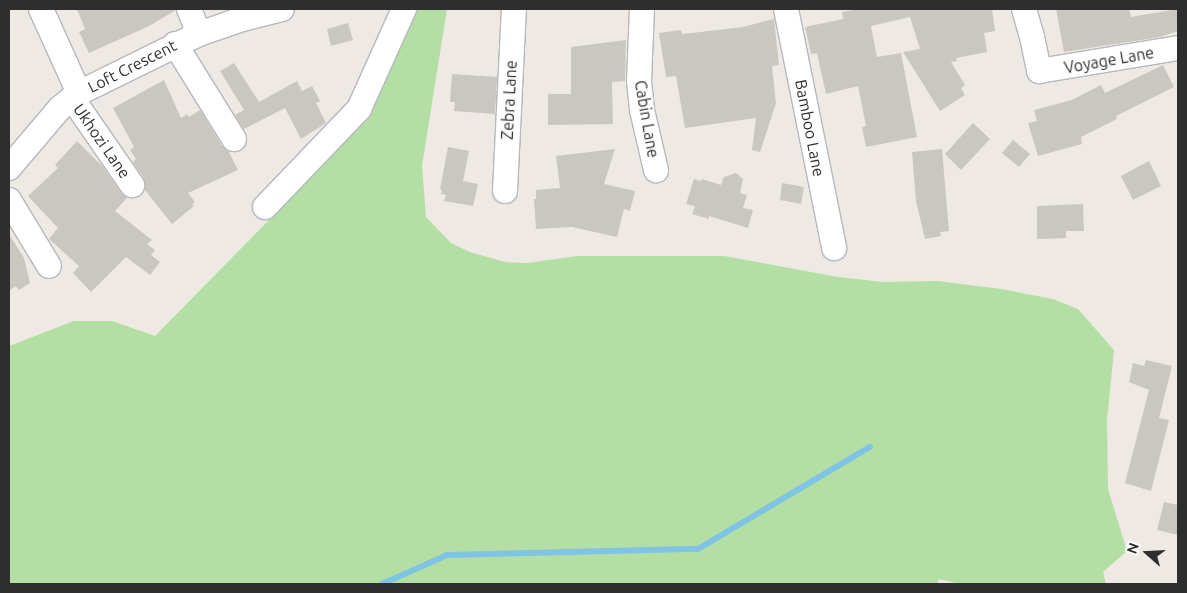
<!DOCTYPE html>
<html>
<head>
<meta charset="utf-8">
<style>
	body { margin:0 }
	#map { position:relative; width:1187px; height:593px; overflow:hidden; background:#eee9e2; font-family:Ubuntu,sans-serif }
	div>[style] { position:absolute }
	.green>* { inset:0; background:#b4dfa4 }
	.stream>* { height:6px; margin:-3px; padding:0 3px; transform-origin:3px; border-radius:3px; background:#7fc3e5 }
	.building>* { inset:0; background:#cac7c0 }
	.roads { filter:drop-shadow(1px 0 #b5b7c0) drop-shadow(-1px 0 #b5b7c0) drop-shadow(0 1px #b5b7c0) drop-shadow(0 -1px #b5b7c0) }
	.street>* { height:24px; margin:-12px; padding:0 12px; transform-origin:12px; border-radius:12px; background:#fff }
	span { translate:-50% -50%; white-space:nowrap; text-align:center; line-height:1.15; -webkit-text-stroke:4px #fff; paint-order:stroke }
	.street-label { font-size:16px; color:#2e2e2e }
	.frame { position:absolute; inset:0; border:10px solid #2e2e2e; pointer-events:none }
	.north { position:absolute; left:1122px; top:528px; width:50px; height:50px; -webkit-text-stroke:4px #fff; paint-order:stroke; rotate:289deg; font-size:14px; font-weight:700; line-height:20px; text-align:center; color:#2e2e2e }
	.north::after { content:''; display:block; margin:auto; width:18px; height:22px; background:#2e2e2e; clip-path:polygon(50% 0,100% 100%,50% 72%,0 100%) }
</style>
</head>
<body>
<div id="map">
	<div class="green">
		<i style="clip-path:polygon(412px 9px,447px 9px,422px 166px,426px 217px,451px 243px,470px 252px,505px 262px,527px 263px,578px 256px,724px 256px,838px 277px,883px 282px,938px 281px,1001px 289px,1053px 299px,1078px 309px,1114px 350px,1107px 420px,1108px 489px,1127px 551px,1103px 572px,1106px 584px,961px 584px,939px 579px,937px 584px,9px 584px,9px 346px,74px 321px,112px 321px,155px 336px,335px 153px,377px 94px)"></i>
	</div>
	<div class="stream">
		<i style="left:382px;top:584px;width:71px;rotate:-24deg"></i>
		<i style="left:447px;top:555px;width:251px;rotate:-1.4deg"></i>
		<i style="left:698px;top:549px;width:200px;rotate:-30.7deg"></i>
	</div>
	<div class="building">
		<i style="clip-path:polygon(77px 9px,176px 9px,176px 10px,149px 26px,89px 53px,79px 32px,85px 29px)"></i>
		<i style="clip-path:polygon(860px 9px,992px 9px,995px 31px,984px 33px,987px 52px,956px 58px,957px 61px,951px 62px,965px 85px,961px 88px,965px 95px,940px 111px,903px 52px,920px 49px,910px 17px,871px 26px,877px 57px,901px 53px,917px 137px,866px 147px,862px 127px,866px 126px,858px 86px,826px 94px,817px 53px,811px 54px,805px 27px,843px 19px,842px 12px)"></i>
		<i style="clip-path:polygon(1056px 9px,1129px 9px,1131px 17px,1178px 9px,1178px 31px,1160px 37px,1064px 52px)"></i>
		<i style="clip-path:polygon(774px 19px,779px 65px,772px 66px,776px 103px,760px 152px,752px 150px,756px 118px,685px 128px,676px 76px,666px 77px,659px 33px,681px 30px,682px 34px,692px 33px,743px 27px)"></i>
		<i style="clip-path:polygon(348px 23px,353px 40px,331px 46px,327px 29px)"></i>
		<i style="clip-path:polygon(626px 40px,625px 81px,612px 82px,613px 124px,548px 125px,548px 94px,571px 94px,571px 47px)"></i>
		<i style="clip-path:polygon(234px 63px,259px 102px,297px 81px,302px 91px,312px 86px,320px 101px,316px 103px,326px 123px,301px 139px,285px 108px,244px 129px,235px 115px,244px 110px,220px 71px)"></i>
		<i style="clip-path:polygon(1163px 65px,1174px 87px,1116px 116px,1117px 119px,1081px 137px,1082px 144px,1038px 156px,1028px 123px,1037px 121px,1034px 110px,1072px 100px,1101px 85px,1105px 93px)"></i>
		<i style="clip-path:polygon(452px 74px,497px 77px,495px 114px,454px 111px,455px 102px,450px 102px)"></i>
		<i style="clip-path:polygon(164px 80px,181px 118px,187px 114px,189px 117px,200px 110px,222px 146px,229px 152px,238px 170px,188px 193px,195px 202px,192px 204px,194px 206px,172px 224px,145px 190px,144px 178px,133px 162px,136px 159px,130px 150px,134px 147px,113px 108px)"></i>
		<i style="clip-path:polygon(973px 123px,990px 139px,961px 170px,945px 154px)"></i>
		<i style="clip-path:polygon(1013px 140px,1030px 154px,1019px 167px,1002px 153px)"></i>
		<i style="clip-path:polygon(77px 141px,103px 167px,121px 193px,127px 198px,115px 211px,152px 240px,147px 244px,155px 250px,151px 255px,160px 262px,150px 275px,126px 257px,91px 292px,73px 273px,79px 266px,49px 239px,58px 228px,28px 196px,58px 168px,55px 165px)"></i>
		<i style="clip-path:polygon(448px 147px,469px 151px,463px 181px,478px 184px,473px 206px,444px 201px,446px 195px,441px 194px,442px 190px,440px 189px)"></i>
		<i style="clip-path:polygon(615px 149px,604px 184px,635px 191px,630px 211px,624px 209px,617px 237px,572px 227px,536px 229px,534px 199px,536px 199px,536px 190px,560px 188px,556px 156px)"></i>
		<i style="clip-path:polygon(942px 149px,949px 231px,940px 232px,941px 236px,925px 239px,916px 201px,912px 152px)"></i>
		<i style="clip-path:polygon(1149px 161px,1161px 186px,1133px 200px,1121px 176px)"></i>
		<i style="clip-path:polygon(736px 173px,743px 179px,740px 193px,747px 195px,743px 208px,753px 210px,748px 228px,709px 216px,709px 219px,692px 214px,695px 206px,686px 204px,694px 179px,701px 181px,702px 179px,721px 185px,724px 177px)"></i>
		<i style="clip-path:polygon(782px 183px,804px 187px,801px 204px,780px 200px)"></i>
		<i style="clip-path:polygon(1083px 204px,1084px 231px,1066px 231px,1066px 238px,1037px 239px,1037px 206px)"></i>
		<i style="clip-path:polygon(9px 234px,24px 258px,30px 283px,19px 290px,16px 286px,9px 291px)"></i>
		<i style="clip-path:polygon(1146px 360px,1172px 366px,1159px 418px,1169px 420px,1151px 491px,1125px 483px,1149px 390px,1129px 382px,1133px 363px,1144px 366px)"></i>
		<i style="clip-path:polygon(1164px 502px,1178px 505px,1178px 535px,1157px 530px)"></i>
	</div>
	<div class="roads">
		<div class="street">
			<i style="left:41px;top:9px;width:92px;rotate:65.7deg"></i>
			<i style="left:189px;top:9px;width:27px;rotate:68deg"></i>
			<i style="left:642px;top:9px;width:72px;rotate:92.4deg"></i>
			<i style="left:639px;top:81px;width:29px;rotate:84deg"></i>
			<i style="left:642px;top:110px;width:62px;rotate:76.9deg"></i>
			<i style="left:786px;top:9px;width:244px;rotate:78.6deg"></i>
			<i style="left:1024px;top:9px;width:29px;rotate:74deg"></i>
			<i style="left:1032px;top:37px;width:35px;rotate:78deg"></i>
			<i style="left:1039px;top:71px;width:141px;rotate:-9.4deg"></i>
			<i style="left:175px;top:44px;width:112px;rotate:58.2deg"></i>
			<i style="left:72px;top:98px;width:106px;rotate:55.4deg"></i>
			<i style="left:9px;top:168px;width:79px;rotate:-49.6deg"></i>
			<i style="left:60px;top:108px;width:24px;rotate:-38deg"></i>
			<i style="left:79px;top:93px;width:134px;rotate:-26.2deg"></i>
			<i style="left:199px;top:34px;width:46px;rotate:-19.2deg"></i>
			<i style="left:242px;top:19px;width:41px;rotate:-14deg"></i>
			<i style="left:505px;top:191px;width:182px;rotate:-87.2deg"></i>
			<i style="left:9px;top:200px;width:77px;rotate:58.8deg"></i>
			<i style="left:265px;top:207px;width:136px;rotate:-46.2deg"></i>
			<i style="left:359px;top:109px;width:110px;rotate:-65.8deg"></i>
		</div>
	</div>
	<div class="street-label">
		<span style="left:1109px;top:60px;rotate:-10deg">Voyage Lane</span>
		<span style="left:132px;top:66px;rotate:-27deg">Loft Crescent</span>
		<span style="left:509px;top:100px;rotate:-87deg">Zebra Lane</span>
		<span style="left:647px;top:119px;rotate:80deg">Cabin Lane</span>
		<span style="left:810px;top:128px;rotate:79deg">Bamboo Lane</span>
		<span style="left:102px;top:141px;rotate:55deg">Ukhozi Lane</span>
	</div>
	<div class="frame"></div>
	<div class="north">N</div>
</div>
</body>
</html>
